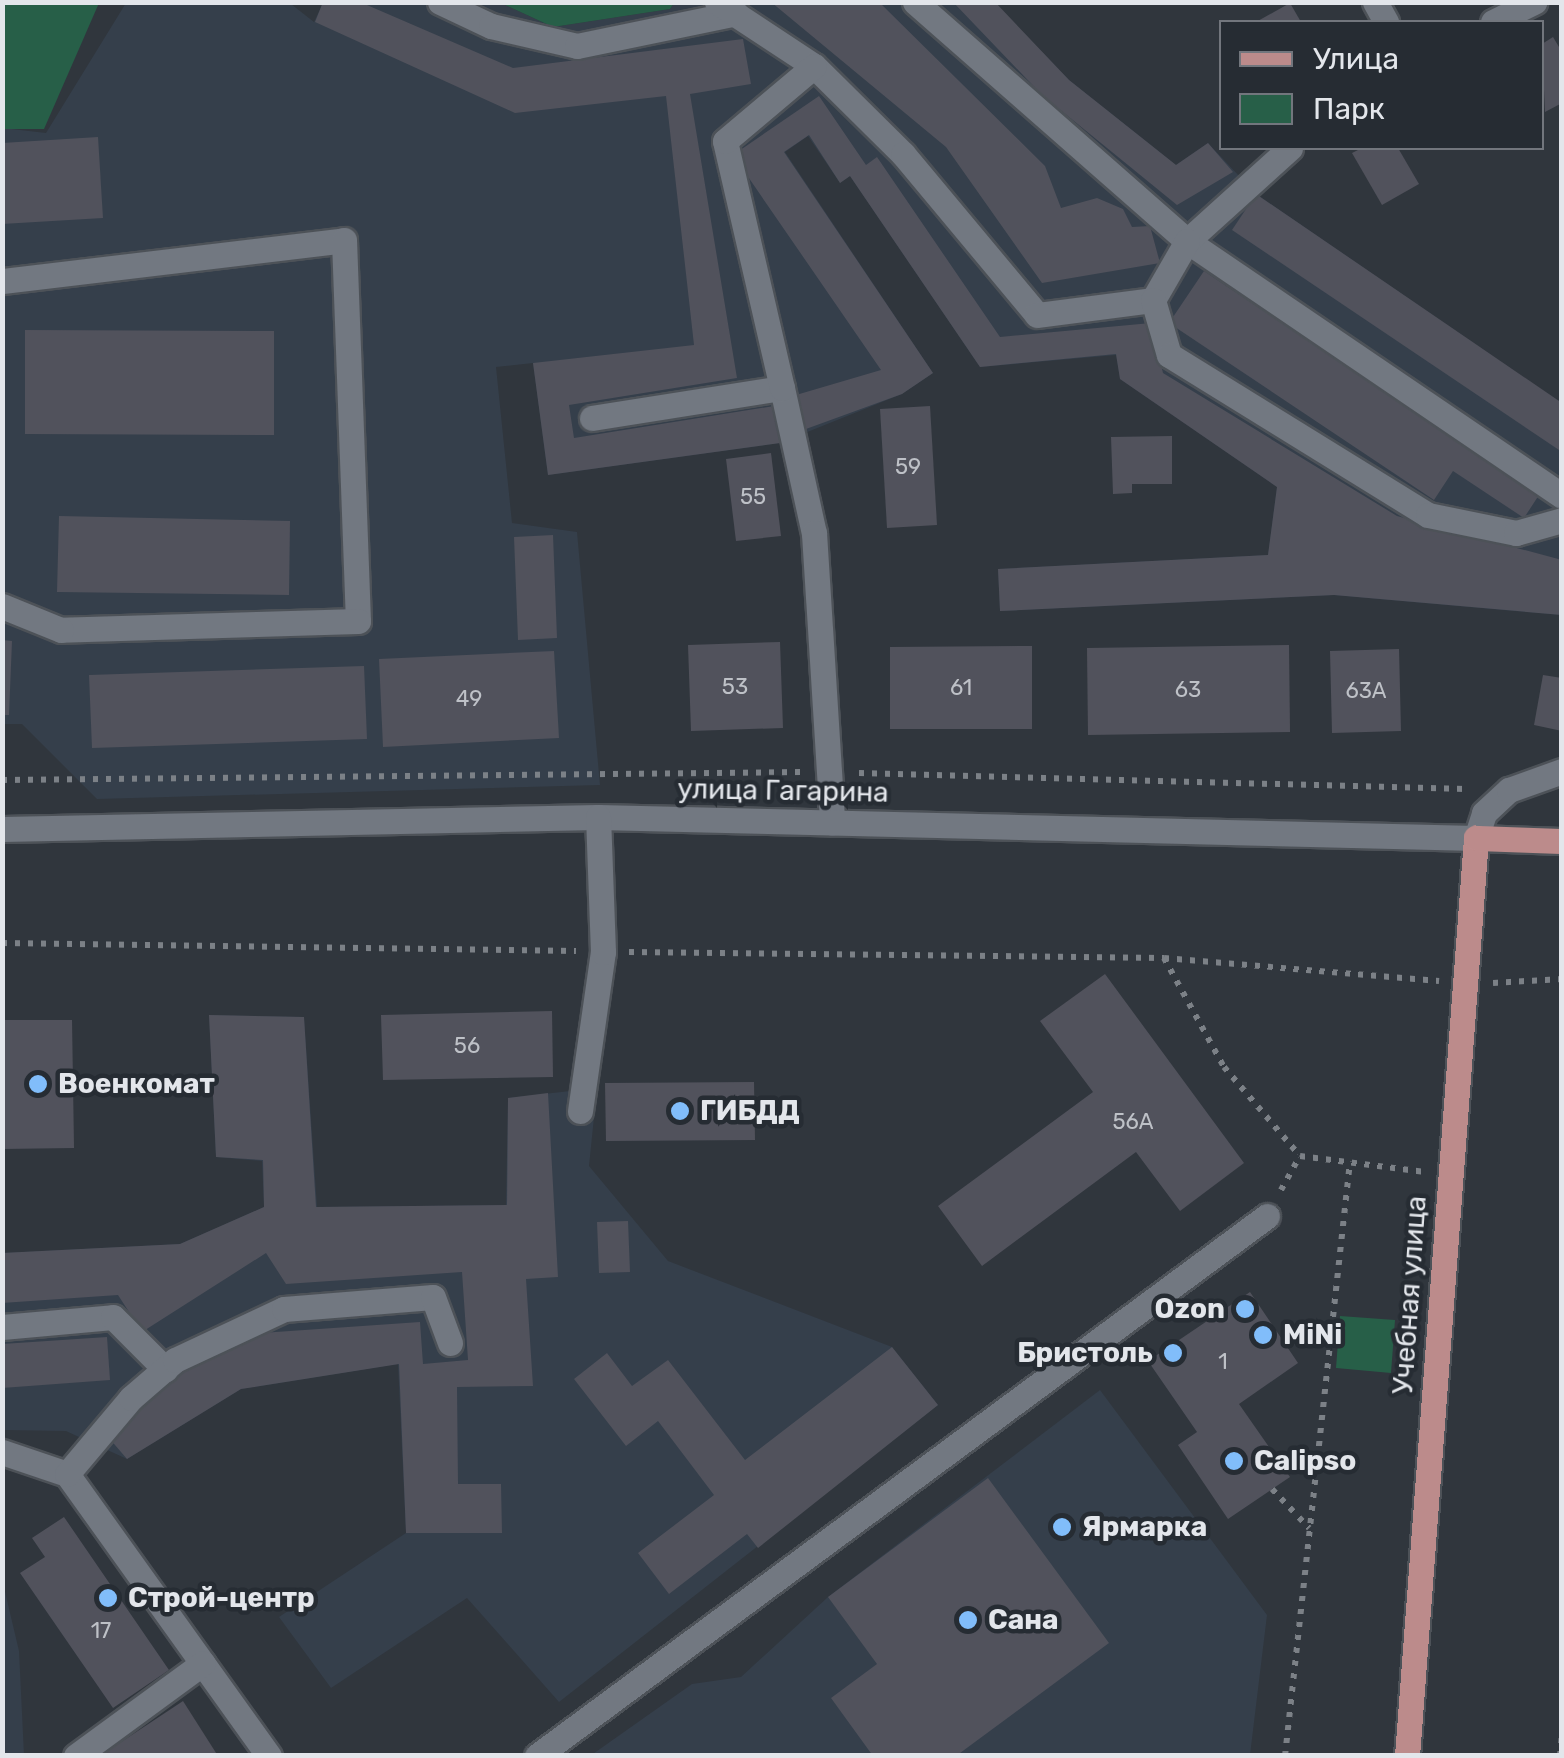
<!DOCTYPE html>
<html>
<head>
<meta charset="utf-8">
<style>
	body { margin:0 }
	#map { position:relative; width:1564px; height:1758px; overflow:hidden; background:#30363d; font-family:Rubik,sans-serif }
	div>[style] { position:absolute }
	.built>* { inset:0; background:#353f4b }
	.green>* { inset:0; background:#275f48 }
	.building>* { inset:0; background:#51525c }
	.path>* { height:6px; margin-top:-3px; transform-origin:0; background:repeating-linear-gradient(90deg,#7c8187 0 5px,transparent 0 13px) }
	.roads { filter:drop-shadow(2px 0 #4d5258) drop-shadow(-2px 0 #4d5258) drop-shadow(0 2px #4d5258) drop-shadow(0 -2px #4d5258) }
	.minor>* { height:25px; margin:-12.5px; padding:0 12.5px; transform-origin:12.5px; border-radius:12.5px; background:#727881 }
	.major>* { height:25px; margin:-12.5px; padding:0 12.5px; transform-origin:12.5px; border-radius:12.5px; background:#bc8b8b }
	.dots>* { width:28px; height:28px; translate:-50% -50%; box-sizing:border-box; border:5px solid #262c33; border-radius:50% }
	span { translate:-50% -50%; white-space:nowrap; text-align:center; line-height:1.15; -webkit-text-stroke:9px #262c33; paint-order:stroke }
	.number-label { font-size:22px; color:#bec1c7 }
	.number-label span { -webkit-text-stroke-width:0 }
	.street-label { font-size:28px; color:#e3e6eb }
	.poi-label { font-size:28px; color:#e3e6eb; font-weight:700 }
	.left { translate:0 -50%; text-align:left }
	.right { translate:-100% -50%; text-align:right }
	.frame { position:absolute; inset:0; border:5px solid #e3e6eb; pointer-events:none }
	.legend { position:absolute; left:1219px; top:20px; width:325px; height:130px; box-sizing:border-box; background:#262c33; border:2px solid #72767d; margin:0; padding:12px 18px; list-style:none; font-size:30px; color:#e3e6eb }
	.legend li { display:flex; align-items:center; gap:20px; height:50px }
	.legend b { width:50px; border:2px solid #72767d }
</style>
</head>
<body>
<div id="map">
	<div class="built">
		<i style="clip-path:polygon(126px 3px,291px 4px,314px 22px,323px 3px,501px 3px,553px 27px,670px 9px,674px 3px,995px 3px,1069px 80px,1176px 165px,1208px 143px,1256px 194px,1561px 403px,1561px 615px,1334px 595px,1000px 611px,998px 569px,1268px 555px,1277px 487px,1120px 379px,1116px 355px,980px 367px,850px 176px,840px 183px,808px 136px,785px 152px,933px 373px,902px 394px,780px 443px,548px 475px,533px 363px,496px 367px,512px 523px,577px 532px,600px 785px,97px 799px,22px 724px,3px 724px,3px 128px,46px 133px)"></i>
		<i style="clip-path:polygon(209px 1015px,304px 1017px,317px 1207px,506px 1205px,508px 1098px,597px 1088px,589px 1166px,668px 1261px,892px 1347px,938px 1405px,559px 1702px,467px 1598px,331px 1688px,279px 1617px,406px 1533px,398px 1364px,241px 1389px,127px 1459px,66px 1431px,3px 1430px,3px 1253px,180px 1244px,264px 1207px,262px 1161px,216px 1157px)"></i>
		<i style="clip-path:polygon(1100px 1390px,1267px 1615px,1250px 1755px,590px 1756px,692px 1684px,741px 1677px,828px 1597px)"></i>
		<i style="clip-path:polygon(2px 1579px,19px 1651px,24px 1755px,3px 1755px)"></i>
	</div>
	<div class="green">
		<i style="clip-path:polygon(2px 3px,99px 3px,44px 129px,3px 129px)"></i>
		<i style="clip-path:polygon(501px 3px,674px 3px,670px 9px,553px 27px)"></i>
		<i style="clip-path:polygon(1340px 1316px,1395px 1320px,1391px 1373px,1336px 1368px)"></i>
	</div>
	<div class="building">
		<i style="clip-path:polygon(323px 2px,360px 2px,513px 68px,743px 39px,751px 84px,690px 94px,737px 378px,569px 405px,574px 438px,774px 406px,780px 443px,548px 475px,533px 363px,694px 345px,666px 96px,515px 113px,315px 22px)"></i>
		<i style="clip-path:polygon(771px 2px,879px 2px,1045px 166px,1061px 208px,1097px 198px,1123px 209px,1132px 227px,1150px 226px,1160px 263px,1042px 283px,946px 147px)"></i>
		<i style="clip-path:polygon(953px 2px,995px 2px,1069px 80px,1176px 165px,1208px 143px,1233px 172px,1177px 205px,1042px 95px)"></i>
		<i style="clip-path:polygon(1290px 3px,1301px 22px,1256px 22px)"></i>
		<i style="clip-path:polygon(1553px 37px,1562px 52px,1562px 103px,1545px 112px,1542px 44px)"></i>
		<i style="clip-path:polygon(819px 96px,866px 165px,877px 157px,1000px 337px,1151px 323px,1163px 373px,1397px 516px,1562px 560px,1562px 615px,1334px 595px,1000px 611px,998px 569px,1268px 555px,1277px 487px,1120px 379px,1116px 354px,980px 367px,850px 176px,840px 183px,809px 135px,784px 152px,933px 373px,902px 394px,806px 429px,796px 395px,881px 370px,733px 155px)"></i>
		<i style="clip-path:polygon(98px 137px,103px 218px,2px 224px,2px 143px)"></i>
		<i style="clip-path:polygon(1362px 148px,1398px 148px,1419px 184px,1382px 205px,1352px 153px)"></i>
		<i style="clip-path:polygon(1256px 194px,1562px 403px,1562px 452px,1232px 230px)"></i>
		<i style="clip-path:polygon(1204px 271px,1539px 495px,1524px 518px,1453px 471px,1434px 500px,1169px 323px)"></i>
		<i style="clip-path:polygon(25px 330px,274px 331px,274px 435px,25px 434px)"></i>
		<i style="clip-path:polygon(930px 406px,937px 525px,887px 528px,880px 409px)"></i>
		<i style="clip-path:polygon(1172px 436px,1172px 484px,1132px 484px,1132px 493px,1113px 494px,1111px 437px)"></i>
		<i style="clip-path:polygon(771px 453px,781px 536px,736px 541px,726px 459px)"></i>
		<i style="clip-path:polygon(59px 516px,290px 521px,289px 595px,57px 592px)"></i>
		<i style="clip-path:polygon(553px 535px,557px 638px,518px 640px,514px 537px)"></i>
		<i style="clip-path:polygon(2px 640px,12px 641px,9px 715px,2px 715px)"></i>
		<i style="clip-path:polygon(780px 642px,783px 728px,691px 731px,688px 645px)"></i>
		<i style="clip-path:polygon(1289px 645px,1290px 732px,1088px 735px,1087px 648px)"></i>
		<i style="clip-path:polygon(1032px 646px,1032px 729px,890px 729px,890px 647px)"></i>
		<i style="clip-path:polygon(1399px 649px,1401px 731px,1332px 733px,1330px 651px)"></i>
		<i style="clip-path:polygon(554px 651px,559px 738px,383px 747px,379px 659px)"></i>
		<i style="clip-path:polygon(364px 666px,367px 739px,92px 748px,89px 675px)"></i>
		<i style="clip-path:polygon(1543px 675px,1562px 678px,1562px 731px,1534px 725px)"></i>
		<i style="clip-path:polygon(1105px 974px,1244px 1163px,1180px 1211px,1136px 1152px,982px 1266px,938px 1206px,1093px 1092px,1040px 1021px)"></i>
		<i style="clip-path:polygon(552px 1011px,553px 1077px,383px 1080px,381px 1015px)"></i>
		<i style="clip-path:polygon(209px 1015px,304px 1017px,316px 1207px,507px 1205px,508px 1098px,548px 1093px,558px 1277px,526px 1279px,533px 1386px,457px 1387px,458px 1484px,501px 1484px,502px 1533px,406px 1533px,399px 1364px,241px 1389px,127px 1459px,103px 1431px,234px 1335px,420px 1322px,423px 1364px,468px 1360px,462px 1272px,286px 1284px,266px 1253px,142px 1332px,118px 1295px,2px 1303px,2px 1253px,180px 1244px,264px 1207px,263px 1160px,216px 1157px)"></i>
		<i style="clip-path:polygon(2px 1020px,72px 1020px,74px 1148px,2px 1149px)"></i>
		<i style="clip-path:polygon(754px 1082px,755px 1140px,606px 1141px,605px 1083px)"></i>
		<i style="clip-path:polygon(628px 1221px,630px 1272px,599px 1273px,597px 1222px)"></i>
		<i style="clip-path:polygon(1250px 1292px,1298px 1363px,1239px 1404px,1290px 1477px,1228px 1519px,1178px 1445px,1197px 1432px,1148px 1361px)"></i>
		<i style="clip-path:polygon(107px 1337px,110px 1380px,2px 1388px,2px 1344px)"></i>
		<i style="clip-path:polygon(892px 1347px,938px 1405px,758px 1548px,747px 1534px,669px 1594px,638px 1553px,714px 1495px,658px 1421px,626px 1446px,574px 1379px,607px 1353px,632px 1386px,668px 1360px,745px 1460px)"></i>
		<i style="clip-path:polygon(988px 1478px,1109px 1643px,956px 1756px,873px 1756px,831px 1698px,877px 1664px,828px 1597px)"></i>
		<i style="clip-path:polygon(64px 1517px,169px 1670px,113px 1708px,20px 1573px,45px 1557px,32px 1538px)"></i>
		<i style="clip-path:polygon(183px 1701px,218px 1756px,100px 1756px)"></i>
	</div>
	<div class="path">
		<i style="left:859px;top:773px;width:607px;rotate:1.51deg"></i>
		<i style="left:2px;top:780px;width:799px;rotate:-0.57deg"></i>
		<i style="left:2px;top:943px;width:574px;rotate:0.8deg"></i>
		<i style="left:629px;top:952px;width:535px;rotate:0.64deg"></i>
		<i style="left:1164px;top:958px;width:124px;rotate:61.2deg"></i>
		<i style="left:1224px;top:1067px;width:117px;rotate:49.5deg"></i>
		<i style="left:1300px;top:1156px;width:126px;rotate:7.3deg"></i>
		<i style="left:1164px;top:958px;width:276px;rotate:4.8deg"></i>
		<i style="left:1493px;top:983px;width:69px;rotate:-3.3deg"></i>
		<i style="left:1281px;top:1190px;width:39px;rotate:-61deg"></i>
		<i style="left:1272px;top:1489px;width:54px;rotate:46.5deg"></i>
		<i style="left:1285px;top:1756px;width:598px;rotate:-83.76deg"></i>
		<i style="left:1560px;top:1756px;width:21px;rotate:-85deg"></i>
	</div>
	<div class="roads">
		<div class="minor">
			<i style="left:440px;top:2px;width:56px;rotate:25.2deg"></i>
			<i style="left:491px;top:26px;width:88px;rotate:13.1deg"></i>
			<i style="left:577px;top:46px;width:162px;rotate:-11.7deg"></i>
			<i style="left:717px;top:2px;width:116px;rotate:33.4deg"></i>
			<i style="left:814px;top:66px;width:125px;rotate:44.7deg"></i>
			<i style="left:903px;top:154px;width:209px;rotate:50.2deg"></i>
			<i style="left:1037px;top:315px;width:117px;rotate:-7.4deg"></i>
			<i style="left:915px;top:2px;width:362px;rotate:41.3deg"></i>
			<i style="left:1187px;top:241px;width:453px;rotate:34.2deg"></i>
			<i style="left:1375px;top:2px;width:23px;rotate:61deg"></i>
			<i style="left:1493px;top:22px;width:46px;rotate:-26deg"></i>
			<i style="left:1290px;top:148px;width:139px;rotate:137.9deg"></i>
			<i style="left:1187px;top:241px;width:68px;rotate:120deg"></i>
			<i style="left:1153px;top:300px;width:57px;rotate:73.8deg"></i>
			<i style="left:1169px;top:355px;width:304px;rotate:31.7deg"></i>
			<i style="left:1428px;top:515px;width:90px;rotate:11.6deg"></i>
			<i style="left:1516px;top:533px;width:48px;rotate:-15.8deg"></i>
			<i style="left:2px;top:281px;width:344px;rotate:-6.8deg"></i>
			<i style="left:344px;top:240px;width:381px;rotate:87.9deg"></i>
			<i style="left:358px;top:621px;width:297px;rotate:178.3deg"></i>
			<i style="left:61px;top:630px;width:64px;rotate:-157.9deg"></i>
			<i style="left:782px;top:388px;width:148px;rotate:77.6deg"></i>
			<i style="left:814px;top:533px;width:290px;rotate:86.4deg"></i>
			<i style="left:592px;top:418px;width:192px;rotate:-9deg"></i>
			<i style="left:782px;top:388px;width:253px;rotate:-103deg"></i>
			<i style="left:725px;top:141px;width:116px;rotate:-40.1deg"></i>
			<i style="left:2px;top:829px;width:596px;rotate:-1.15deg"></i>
			<i style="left:598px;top:817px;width:878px;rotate:1.37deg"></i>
			<i style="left:1476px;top:838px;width:26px;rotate:-72deg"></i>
			<i style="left:1484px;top:813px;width:34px;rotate:-43deg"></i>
			<i style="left:1509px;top:790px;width:56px;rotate:-19.7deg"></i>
			<i style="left:580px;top:1111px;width:161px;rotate:-81.8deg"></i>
			<i style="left:603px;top:952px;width:135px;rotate:-92.1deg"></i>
			<i style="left:2px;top:1327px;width:111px;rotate:-5.1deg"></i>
			<i style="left:113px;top:1317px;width:74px;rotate:45deg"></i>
			<i style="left:2px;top:1452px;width:69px;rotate:18.7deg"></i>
			<i style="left:67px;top:1474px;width:347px;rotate:54.4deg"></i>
			<i style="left:67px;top:1474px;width:99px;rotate:-49.9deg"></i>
			<i style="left:131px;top:1398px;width:58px;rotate:-40.8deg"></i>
			<i style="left:175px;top:1360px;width:120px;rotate:-25.1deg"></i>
			<i style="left:284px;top:1309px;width:149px;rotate:-4.6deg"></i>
			<i style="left:433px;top:1297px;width:49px;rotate:69.7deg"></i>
			<i style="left:76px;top:1756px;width:157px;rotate:-36.2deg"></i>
			<i style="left:537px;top:1756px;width:908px;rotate:-36.49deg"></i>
		</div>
		<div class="major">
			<i style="left:1407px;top:1756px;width:921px;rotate:-85.7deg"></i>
			<i style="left:1476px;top:838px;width:86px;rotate:2deg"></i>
		</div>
	</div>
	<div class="dots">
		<i style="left:38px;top:1084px;background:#81bdfa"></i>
		<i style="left:680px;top:1111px;background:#81bdfa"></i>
		<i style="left:1245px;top:1309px;background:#81bdfa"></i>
		<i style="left:1263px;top:1335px;background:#81bdfa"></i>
		<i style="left:1173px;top:1353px;background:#81bdfa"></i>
		<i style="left:1234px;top:1461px;background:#81bdfa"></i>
		<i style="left:1062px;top:1527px;background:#81bdfa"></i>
		<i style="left:108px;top:1598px;background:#81bdfa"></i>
		<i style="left:968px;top:1620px;background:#81bdfa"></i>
	</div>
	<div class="number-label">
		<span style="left:908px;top:467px">59</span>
		<span style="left:753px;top:497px">55</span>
		<span style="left:735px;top:687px">53</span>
		<span style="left:961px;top:688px">61</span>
		<span style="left:1188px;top:690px">63</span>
		<span style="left:1366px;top:691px">63А</span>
		<span style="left:469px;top:699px">49</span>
		<span style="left:467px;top:1046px">56</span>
		<span style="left:1133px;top:1122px">56А</span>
		<span style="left:1223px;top:1362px">1</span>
		<span style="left:101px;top:1631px">17</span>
	</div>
	<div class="street-label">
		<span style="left:783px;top:791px;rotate:1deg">улица Гагарина</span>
		<span style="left:1410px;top:1295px;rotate:-86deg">Учебная улица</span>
	</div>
	<div class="poi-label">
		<span class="left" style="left:58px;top:1084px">Военкомат</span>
		<span class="left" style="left:700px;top:1111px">ГИБДД</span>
		<span class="right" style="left:1225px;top:1309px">Ozon</span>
		<span class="left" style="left:1283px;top:1335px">MiNi</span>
		<span class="right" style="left:1153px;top:1353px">Бристоль</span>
		<span class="left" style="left:1254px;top:1461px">Calipso</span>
		<span class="left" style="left:1082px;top:1527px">Ярмарка</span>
		<span class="left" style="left:128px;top:1598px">Строй-центр</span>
		<span class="left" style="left:988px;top:1620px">Сана</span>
	</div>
	<div class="frame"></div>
	<ul class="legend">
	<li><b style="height:12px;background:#bc8b8b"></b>Улица</li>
	<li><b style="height:28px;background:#275f48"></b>Парк</li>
	</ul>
</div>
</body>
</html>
